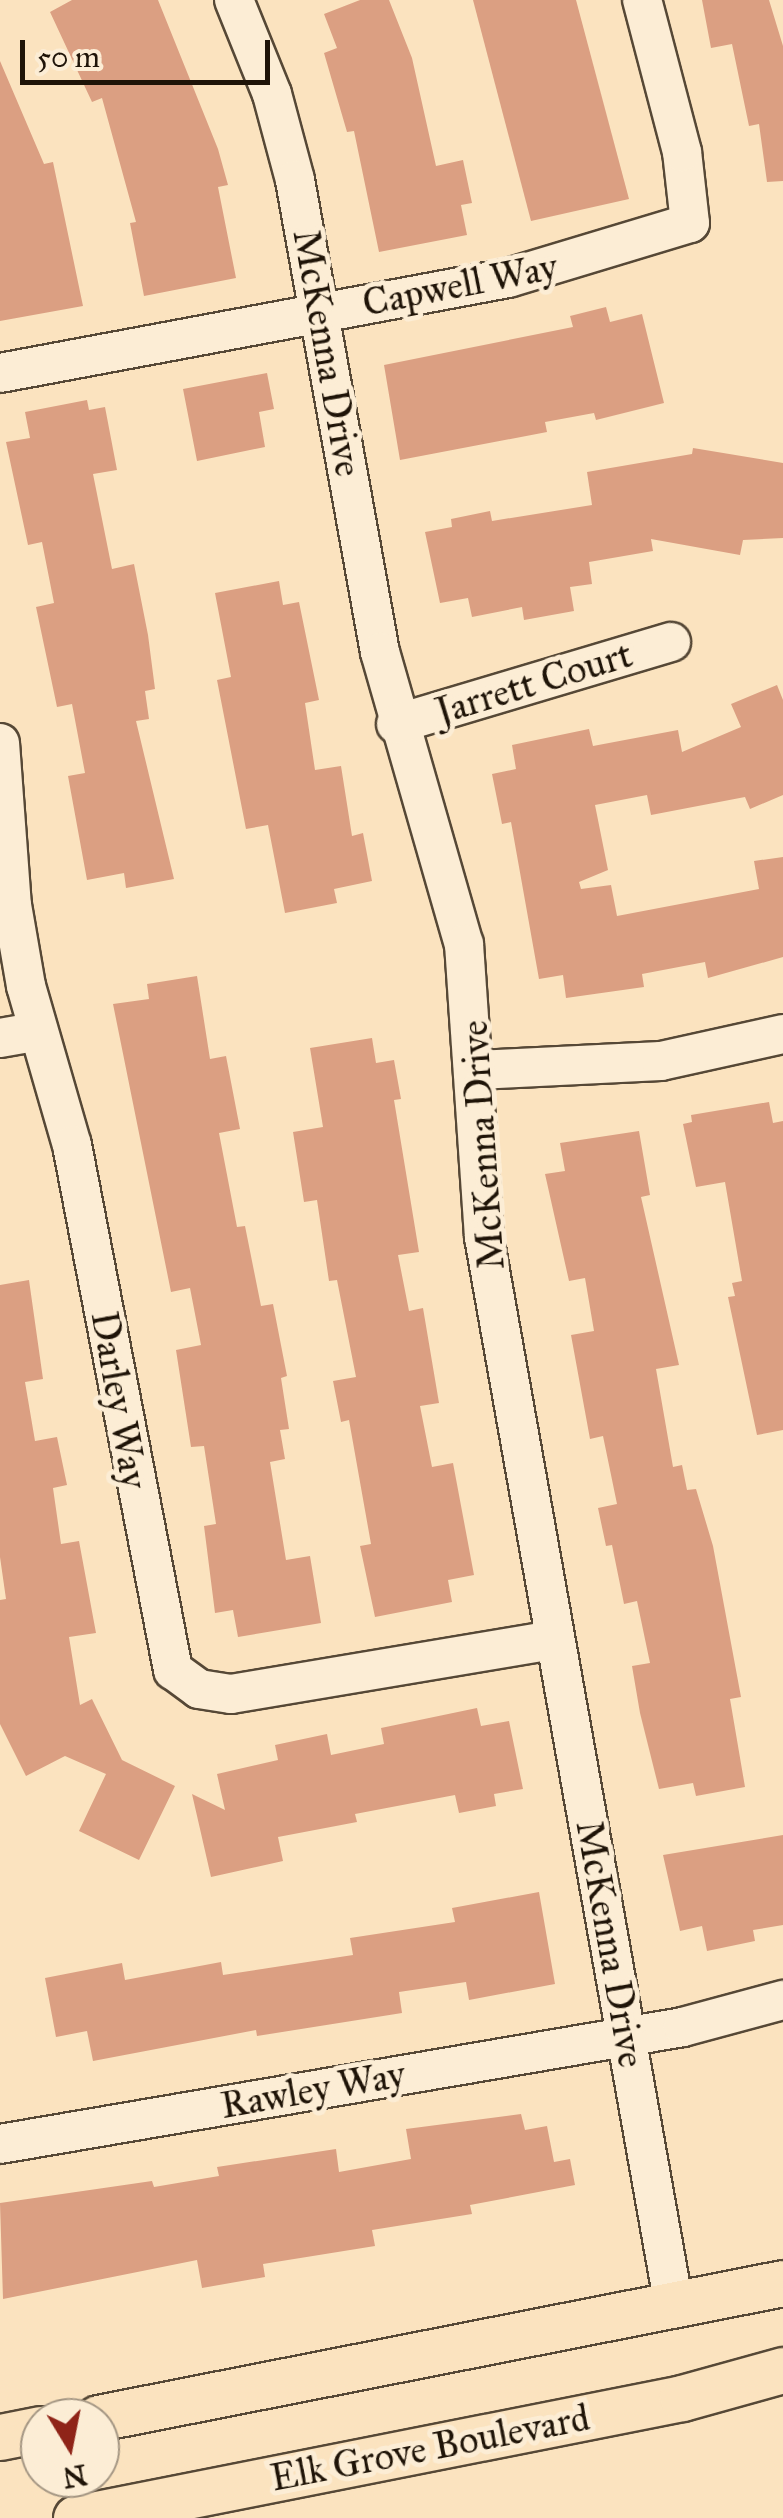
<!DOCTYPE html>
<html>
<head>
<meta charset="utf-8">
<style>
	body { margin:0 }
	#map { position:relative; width:783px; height:2518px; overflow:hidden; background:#fbe3bf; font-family:"IM FELL Great Primer",serif }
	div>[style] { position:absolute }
	.building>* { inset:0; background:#db9f82 }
	.roads { filter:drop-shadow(2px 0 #564836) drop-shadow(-2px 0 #564836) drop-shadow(0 2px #564836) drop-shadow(0 -2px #564836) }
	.minor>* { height:38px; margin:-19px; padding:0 19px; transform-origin:19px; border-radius:19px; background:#fcedd5 }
	.major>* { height:45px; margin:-22.5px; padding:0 22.5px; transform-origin:22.5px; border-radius:22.5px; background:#fbe3bf }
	span { translate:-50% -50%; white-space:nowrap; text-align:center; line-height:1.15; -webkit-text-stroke:10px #fcedd5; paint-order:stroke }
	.street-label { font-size:38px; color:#1f1408 }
	.north { position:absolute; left:20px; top:2398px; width:100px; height:100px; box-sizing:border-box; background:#fcedd5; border:2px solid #a49683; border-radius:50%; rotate:170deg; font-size:28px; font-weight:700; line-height:40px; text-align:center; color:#1f1408 }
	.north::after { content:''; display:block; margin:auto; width:35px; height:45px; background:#8f2418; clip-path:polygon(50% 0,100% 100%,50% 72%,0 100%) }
	.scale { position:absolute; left:20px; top:40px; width:250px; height:45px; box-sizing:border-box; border:5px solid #1f1408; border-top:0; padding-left:12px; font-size:30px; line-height:35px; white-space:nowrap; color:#1f1408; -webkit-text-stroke:8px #fcedd5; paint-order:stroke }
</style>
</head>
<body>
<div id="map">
	<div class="building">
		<i style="clip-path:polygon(72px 0,158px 0,218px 149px,228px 185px,218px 187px,236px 278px,144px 296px,130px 223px,136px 222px,102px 98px,92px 102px,50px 12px)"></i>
		<i style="clip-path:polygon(360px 0,389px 0,412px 58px,436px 166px,463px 160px,472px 203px,461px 205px,467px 235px,379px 252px,354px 131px,347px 132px,324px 53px,337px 48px,324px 14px)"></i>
		<i style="clip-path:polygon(473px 0,576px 0,629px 199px,531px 221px)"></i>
		<i style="clip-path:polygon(702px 0,769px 0,783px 46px,783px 181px,767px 182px,759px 124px,749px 126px,732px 44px,711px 48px)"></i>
		<i style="clip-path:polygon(0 61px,44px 164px,53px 162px,83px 306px,0 321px)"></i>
		<i style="clip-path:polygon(606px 307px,610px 322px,642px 314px,664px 403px,596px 420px,594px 413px,545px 422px,547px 432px,400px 460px,384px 365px,573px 327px,570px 316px)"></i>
		<i style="clip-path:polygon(267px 373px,274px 409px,259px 412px,265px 447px,197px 461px,183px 389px)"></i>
		<i style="clip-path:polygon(87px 400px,89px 410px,105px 407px,117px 470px,93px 474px,112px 569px,134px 564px,148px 635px,155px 689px,145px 691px,149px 719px,136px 721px,174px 879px,126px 888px,124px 873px,87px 880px,68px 776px,85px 773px,72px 704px,57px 707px,36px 607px,54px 603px,42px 542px,28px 545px,6px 442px,30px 438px,25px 412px)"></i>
		<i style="clip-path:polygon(693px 448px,783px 463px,783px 538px,743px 540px,740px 555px,651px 539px,653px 551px,589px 562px,592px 584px,570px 587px,574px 611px,524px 620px,522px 607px,472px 617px,468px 598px,440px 603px,425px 532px,452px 527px,451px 519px,490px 511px,492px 521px,592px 505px,587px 472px,692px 454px)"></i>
		<i style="clip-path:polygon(279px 581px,283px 605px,299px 602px,319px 700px,305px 703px,315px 770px,341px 766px,352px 836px,363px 833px,372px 881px,334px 889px,337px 903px,285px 913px,268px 825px,246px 829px,217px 680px,231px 677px,215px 593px)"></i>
		<i style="clip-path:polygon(777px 685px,783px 700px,783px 795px,750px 809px,745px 797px,651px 815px,647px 795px,595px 805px,608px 870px,579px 882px,581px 889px,611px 885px,617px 916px,759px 889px,754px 861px,783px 857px,783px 957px,708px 978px,705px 962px,642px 974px,644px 987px,566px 998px,563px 975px,539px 979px,511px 822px,502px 824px,492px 774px,516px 769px,512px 745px,589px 729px,593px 746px,678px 730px,682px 752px,741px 727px,731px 704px)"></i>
		<i style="clip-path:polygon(197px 976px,210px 1059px,226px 1056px,240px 1129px,219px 1133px,237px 1227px,245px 1226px,261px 1306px,273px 1304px,287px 1376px,281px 1378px,289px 1429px,280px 1430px,285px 1459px,270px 1462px,286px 1560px,310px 1556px,321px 1623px,238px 1637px,233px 1610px,215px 1613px,204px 1526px,216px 1524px,204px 1446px,191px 1447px,176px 1350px,201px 1345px,190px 1288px,171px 1292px,113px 1004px,149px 999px,147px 984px)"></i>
		<i style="clip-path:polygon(372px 1038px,376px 1063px,394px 1060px,401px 1099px,394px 1100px,419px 1252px,398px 1255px,409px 1311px,423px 1308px,439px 1403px,420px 1406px,432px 1467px,453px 1463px,474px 1575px,448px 1580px,452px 1602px,375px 1617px,360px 1546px,371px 1544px,349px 1420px,341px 1422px,333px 1381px,356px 1377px,337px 1280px,329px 1281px,317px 1200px,304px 1202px,293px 1132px,323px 1127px,310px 1048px)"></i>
		<i style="clip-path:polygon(769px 1102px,773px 1123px,783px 1121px,783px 1430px,757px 1435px,728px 1297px,735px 1296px,732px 1283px,742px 1281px,725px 1182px,696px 1187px,683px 1124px,692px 1122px,691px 1115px)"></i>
		<i style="clip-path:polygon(639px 1131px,650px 1195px,641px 1197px,679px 1365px,656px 1369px,673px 1467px,682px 1465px,687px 1490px,696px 1489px,713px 1546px,741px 1697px,730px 1699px,745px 1787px,696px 1796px,693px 1783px,659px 1789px,640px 1713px,632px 1666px,650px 1663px,637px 1601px,624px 1604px,612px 1545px,606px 1546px,598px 1508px,617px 1504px,603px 1436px,590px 1439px,571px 1335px,594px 1331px,585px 1278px,569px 1281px,545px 1174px,565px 1171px,560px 1143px)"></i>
		<i style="clip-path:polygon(29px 1280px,43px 1379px,25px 1382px,35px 1441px,57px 1437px,67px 1485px,53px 1488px,61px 1544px,79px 1541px,96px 1633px,69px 1637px,80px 1705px,92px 1699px,122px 1760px,175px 1786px,139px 1860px,79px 1831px,106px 1774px,65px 1756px,26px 1776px,0 1724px,0 1600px,6px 1599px,0 1557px,0 1285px)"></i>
		<i style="clip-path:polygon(477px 1708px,481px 1726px,509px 1721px,523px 1789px,494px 1794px,496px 1806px,459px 1813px,455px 1795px,355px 1814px,357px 1822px,278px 1837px,283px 1861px,211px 1877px,192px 1794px,225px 1810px,217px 1774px,278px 1760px,275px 1745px,327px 1734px,331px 1755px,384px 1744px,381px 1728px)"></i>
		<i style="clip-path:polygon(783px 1835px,783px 1925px,753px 1930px,755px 1941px,707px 1951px,702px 1926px,680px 1931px,663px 1855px)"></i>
		<i style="clip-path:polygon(539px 1892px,555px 1984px,469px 2000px,466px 1982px,399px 1992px,402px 2013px,257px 2036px,256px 2030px,93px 2061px,87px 2031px,56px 2037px,45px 1978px,122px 1963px,125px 1980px,221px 1962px,223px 1975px,353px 1955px,350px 1938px,455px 1922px,452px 1908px)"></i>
		<i style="clip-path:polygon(521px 2114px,525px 2130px,547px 2126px,554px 2162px,570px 2159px,575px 2185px,470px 2205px,472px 2214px,372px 2230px,375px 2246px,263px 2264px,265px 2277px,202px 2288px,197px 2260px,3px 2299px,0 2203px,152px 2181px,154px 2187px,219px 2176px,217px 2167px,336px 2149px,339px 2172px,411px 2159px,406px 2129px)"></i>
	</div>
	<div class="roads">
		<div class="minor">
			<i style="left:234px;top:0;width:101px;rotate:68deg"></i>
			<i style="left:272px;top:94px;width:89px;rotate:75deg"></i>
			<i style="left:295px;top:180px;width:480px;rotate:79.8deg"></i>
			<i style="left:380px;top:652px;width:304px;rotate:74deg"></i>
			<i style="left:464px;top:944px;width:294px;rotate:86.1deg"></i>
			<i style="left:484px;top:1237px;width:1086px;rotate:79.92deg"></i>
			<i style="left:0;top:373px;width:517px;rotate:-10.59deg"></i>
			<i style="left:508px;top:278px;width:190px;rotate:-16.8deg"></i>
			<i style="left:690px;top:223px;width:71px;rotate:-96.4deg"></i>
			<i style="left:682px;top:152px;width:157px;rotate:-104.7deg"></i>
			<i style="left:396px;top:724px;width:287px;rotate:-16.6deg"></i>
			<i style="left:0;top:743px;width:162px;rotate:85.8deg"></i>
			<i style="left:12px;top:905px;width:82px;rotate:80.2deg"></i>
			<i style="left:26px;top:986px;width:166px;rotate:73.9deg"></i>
			<i style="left:72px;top:1145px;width:535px;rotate:79.11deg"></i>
			<i style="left:173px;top:1670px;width:32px;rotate:36deg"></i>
			<i style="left:199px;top:1689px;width:32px;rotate:9deg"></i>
			<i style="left:231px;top:1694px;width:328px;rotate:-9.5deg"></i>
			<i style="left:0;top:1038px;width:39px;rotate:-10deg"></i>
			<i style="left:477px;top:1070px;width:184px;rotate:-2.8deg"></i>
			<i style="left:661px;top:1061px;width:125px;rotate:-12.5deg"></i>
			<i style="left:0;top:2144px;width:693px;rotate:-9.72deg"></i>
			<i style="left:683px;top:2027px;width:104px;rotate:-15.1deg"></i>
		</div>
		<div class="major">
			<i style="left:98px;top:2418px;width:698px;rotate:-11.15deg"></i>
			<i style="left:0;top:2437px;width:41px;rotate:-11.3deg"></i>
			<i style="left:76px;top:2518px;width:618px;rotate:-11.2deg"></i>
			<i style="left:682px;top:2398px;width:105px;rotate:-15.5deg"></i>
		</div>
	</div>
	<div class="street-label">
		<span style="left:460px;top:285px;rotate:-11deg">Capwell Way</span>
		<span style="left:327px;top:353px;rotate:80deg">McKenna Drive</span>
		<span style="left:534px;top:683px;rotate:-17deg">Jarrett Court</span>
		<span style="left:483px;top:1145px;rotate:-94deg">McKenna Drive</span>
		<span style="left:119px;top:1400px;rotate:80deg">Darley Way</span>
		<span style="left:610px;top:1944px;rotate:80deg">McKenna Drive</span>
		<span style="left:313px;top:2090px;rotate:-10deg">Rawley Way</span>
		<span style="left:430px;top:2448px;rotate:-11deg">Elk Grove Boulevard</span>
	</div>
	<div class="north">N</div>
	<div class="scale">50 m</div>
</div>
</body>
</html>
